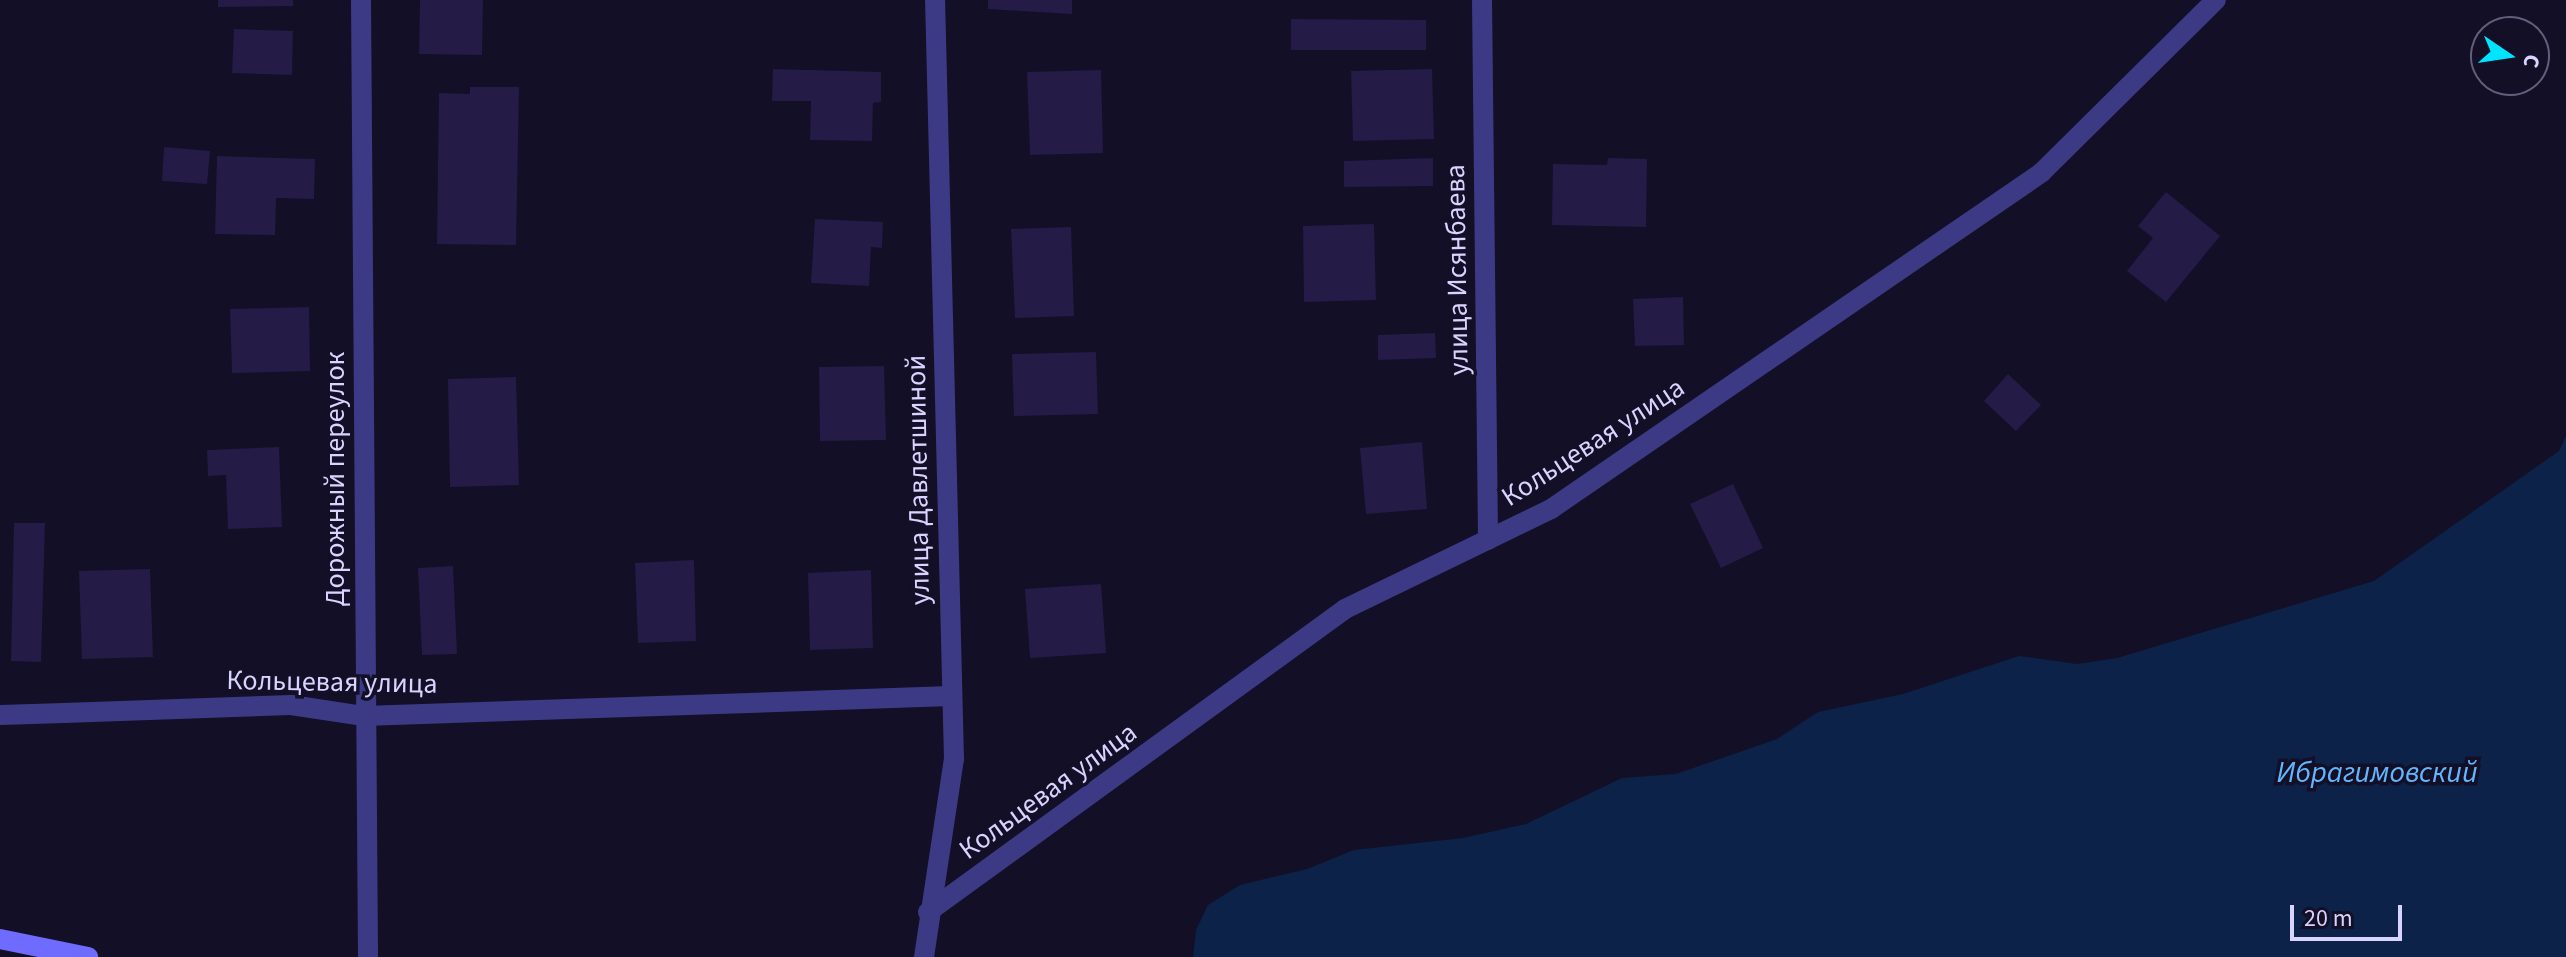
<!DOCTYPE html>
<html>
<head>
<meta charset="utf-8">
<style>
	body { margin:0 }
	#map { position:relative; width:2566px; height:957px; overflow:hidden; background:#130f26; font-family:"Source Sans 3",sans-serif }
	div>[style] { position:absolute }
	.water>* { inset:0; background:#0c2248 }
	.building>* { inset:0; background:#241b47 }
	.service>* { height:20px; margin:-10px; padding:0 10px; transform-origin:10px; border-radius:10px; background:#3d3a85 }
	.minor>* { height:20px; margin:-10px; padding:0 10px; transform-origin:10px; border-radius:10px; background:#3d3a85 }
	.secondary>* { height:20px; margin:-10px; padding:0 10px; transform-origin:10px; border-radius:10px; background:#6f6bff }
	span { translate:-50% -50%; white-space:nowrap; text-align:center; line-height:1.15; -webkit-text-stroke:7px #130f26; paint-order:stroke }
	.street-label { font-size:28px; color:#d9d4ff }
	.water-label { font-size:30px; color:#62b6ff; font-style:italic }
	.north { position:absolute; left:2470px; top:16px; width:80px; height:80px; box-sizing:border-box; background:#130f26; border:2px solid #625e7d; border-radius:50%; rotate:103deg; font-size:22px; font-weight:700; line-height:32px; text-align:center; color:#d9d4ff }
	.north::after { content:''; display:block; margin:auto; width:28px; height:36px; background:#00e5ff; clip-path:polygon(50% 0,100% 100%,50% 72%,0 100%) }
	.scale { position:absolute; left:2290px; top:905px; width:112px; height:36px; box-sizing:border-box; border:4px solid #d9d4ff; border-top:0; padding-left:10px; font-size:24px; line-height:28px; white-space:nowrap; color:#d9d4ff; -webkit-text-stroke:6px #130f26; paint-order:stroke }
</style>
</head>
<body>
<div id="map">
	<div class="water">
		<i style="clip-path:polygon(2566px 436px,2566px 957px,1193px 957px,1196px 930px,1208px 905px,1240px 885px,1307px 869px,1354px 850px,1463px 838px,1526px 824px,1622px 778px,1676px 774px,1777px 739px,1818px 712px,1903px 694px,2019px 656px,2077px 664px,2117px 658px,2374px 581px,2559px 451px)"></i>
	</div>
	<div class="building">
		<i style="clip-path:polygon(218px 0,293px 0,293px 6px,218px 7px)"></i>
		<i style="clip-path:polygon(420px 0,483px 0,482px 55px,419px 54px)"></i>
		<i style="clip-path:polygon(988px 0,1072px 0,1072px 14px,988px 9px)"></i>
		<i style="clip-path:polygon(1291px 19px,1426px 20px,1426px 50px,1291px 50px)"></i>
		<i style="clip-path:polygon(234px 29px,293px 31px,292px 75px,232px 73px)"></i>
		<i style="clip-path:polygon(773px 69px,881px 72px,881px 102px,873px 103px,872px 141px,810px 140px,811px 101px,772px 101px)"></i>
		<i style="clip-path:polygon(1432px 69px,1434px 139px,1353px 141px,1351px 71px)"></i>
		<i style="clip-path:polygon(1101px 70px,1103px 153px,1030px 155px,1027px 72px)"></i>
		<i style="clip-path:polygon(470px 87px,519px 87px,516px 245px,437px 244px,439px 93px,470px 94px)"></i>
		<i style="clip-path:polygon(164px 147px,210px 151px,207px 184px,162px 181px)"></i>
		<i style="clip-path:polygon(217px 156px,315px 159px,314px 199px,276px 198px,275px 235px,215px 234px)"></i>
		<i style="clip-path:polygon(1433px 158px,1433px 186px,1344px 187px,1344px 161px)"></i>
		<i style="clip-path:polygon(1608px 158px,1647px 159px,1646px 227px,1552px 225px,1553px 164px,1607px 165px)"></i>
		<i style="clip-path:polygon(2166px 192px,2220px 236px,2166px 302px,2127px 271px,2153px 238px,2138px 226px)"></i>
		<i style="clip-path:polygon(815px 219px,883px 222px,882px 248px,871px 247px,869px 286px,811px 283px)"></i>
		<i style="clip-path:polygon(1374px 224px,1376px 300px,1304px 302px,1303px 226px)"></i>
		<i style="clip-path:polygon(1071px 227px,1074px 316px,1015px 318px,1011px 229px)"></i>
		<i style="clip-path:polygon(1683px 297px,1684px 345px,1635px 346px,1633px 299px)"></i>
		<i style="clip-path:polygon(309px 307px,310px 371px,232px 373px,230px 309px)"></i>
		<i style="clip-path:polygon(1435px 333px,1436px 358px,1378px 360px,1378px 335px)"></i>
		<i style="clip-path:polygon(1096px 352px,1098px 414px,1014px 416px,1012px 354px)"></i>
		<i style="clip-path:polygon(884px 366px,886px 440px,820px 441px,819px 367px)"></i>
		<i style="clip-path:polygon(2008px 374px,2041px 405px,2016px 431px,1984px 401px)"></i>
		<i style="clip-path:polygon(516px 377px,519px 485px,450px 487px,448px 379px)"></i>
		<i style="clip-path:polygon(1422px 442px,1427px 509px,1366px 514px,1360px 448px)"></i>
		<i style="clip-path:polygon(279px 447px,282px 527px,228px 529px,226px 475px,208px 476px,207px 450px)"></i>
		<i style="clip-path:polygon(1733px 484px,1763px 548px,1721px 568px,1690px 504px)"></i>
		<i style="clip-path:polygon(14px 523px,45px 523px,41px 662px,11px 661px)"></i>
		<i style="clip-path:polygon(694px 560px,696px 641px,638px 643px,635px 563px)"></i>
		<i style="clip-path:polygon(453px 566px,457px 654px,422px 655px,418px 568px)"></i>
		<i style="clip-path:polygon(150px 569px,153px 657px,82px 659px,79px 571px)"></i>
		<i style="clip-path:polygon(871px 570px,873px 648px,810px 650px,808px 573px)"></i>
		<i style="clip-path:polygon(1101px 584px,1106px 653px,1030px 658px,1025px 589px)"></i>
	</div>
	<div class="service">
		<i style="left:0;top:715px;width:64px;rotate:-1.8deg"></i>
	</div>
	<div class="minor">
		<i style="left:361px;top:0;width:957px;rotate:89.58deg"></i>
		<i style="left:1482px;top:0;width:540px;rotate:89.36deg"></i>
		<i style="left:64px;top:713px;width:227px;rotate:-2deg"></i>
		<i style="left:291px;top:705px;width:74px;rotate:8.6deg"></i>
		<i style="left:364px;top:716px;width:587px;rotate:-1.95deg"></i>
		<i style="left:928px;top:912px;width:515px;rotate:-36deg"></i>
		<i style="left:1345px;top:609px;width:229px;rotate:-25.9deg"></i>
		<i style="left:1551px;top:509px;width:594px;rotate:-34.44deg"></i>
		<i style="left:2041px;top:173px;width:246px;rotate:-44.7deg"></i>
		<i style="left:924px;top:957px;width:200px;rotate:-81.4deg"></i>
		<i style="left:954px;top:759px;width:759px;rotate:-91.43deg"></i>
	</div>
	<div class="secondary">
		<i style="left:0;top:939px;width:90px;rotate:11.6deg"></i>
	</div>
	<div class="street-label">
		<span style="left:1457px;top:270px;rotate:-91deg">улица Исянбаева</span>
		<span style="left:1593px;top:442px;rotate:-33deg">Кольцевая улица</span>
		<span style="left:335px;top:479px;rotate:-90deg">Дорожный переулок</span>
		<span style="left:918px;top:480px;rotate:-91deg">улица Давлетшиной</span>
		<span style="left:332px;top:682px;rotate:1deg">Кольцевая улица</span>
		<span style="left:1048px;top:791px;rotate:-36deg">Кольцевая улица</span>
	</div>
	<div class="water-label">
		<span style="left:2377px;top:773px">Ибрагимовский</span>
	</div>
	<div class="north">С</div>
	<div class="scale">20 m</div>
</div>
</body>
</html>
